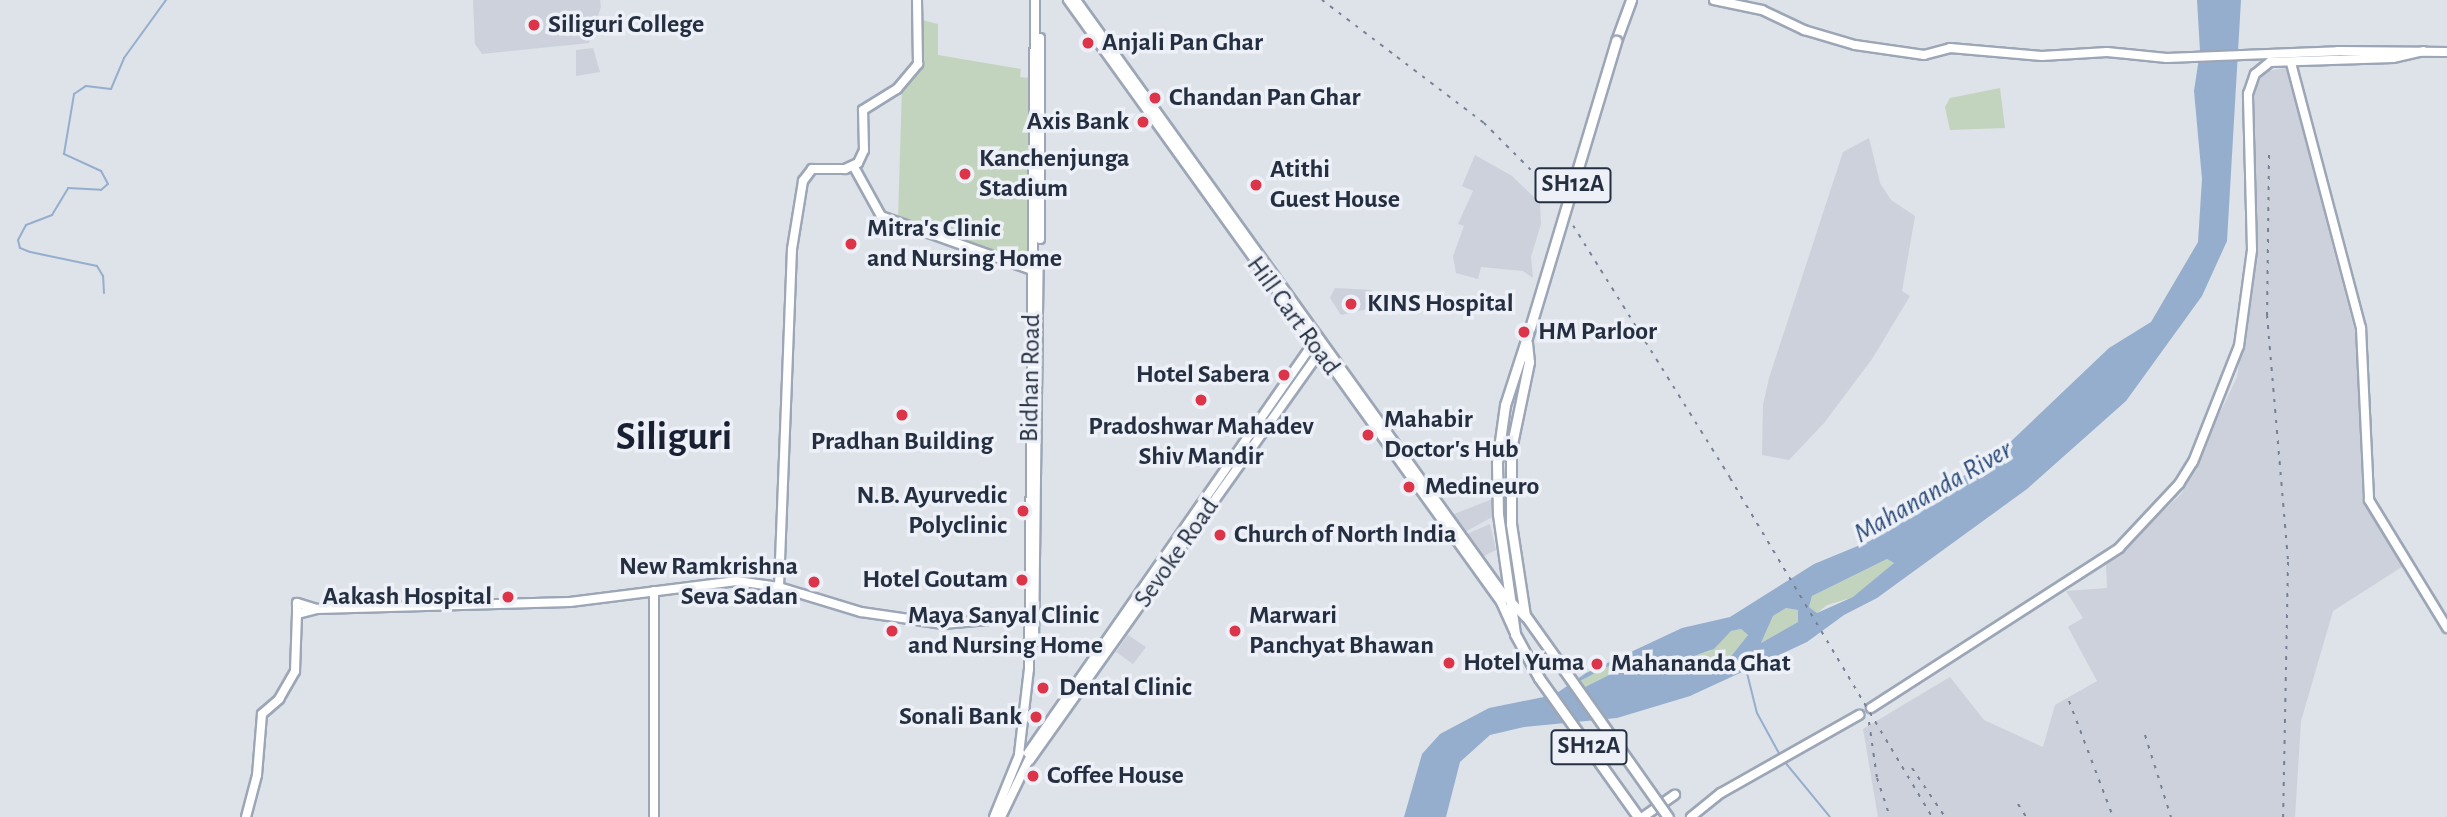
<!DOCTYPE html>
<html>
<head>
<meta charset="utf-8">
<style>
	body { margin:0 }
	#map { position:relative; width:2447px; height:817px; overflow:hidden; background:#dee2e9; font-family:"Alegreya Sans",sans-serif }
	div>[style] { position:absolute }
	.built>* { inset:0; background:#ccd1db }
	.green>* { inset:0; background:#c3d4be }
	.water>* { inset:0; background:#95aecd }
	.stream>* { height:2px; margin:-1px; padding:0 1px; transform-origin:1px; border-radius:1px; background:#95aecd }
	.roads { filter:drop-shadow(2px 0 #9ca6b6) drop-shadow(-2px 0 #9ca6b6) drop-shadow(0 2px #9ca6b6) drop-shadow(0 -2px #9ca6b6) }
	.secondary>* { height:8px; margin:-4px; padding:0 4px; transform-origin:4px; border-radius:4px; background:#fff }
	.primary>* { height:9px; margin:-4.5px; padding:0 4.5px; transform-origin:4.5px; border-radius:4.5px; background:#fff }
	.rail>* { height:2px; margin-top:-1px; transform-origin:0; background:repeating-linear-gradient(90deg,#768094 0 3.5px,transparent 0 10.5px) }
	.bridges { filter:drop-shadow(2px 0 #9ca6b6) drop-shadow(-2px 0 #9ca6b6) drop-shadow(0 2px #9ca6b6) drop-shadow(0 -2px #9ca6b6) }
	.primary-bridge>* { height:9px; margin:-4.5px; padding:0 4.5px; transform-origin:4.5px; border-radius:4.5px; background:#fff }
	.dots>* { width:19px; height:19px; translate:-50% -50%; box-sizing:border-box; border:4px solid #edf1f7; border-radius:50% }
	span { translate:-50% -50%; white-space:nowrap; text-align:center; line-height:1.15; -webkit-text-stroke:7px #edf1f7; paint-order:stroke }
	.shield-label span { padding:2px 5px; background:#edf1f7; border:2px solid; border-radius:5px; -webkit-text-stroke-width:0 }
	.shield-label { font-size:24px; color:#252f42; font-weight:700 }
	.poi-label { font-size:26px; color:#252f42; font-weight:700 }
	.left { translate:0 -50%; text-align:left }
	.right { translate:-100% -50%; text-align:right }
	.street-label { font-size:26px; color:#252f42 }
	.water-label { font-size:28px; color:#2b4c7a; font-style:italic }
	.town-label { font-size:40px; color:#182032; font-weight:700 }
</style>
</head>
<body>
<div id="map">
	<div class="built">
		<i style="clip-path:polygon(473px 0,600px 0,601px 7px,589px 43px,482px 54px,475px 44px)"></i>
		<i style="clip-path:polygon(593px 48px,600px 72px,576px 76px,576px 50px)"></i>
		<i style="clip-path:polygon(2286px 68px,2356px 336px,2363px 503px,2405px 565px,2333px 611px,2301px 721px,2295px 817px,1878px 817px,1863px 729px,1950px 677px,1984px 720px,2043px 747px,2055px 705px,2097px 681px,2068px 627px,2083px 618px,2066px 591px,2107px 588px,2106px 565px,2182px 493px,2237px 377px,2255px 254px,2252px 91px,2266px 71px)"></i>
		<i style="clip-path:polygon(1869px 138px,1880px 183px,1891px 200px,1915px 216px,1902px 291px,1910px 296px,1872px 359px,1824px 423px,1789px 460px,1762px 455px,1763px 405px,1769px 378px,1843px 152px)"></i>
		<i style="clip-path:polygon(1475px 155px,1512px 176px,1540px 203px,1541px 224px,1531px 257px,1533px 278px,1523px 271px,1481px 267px,1478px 279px,1456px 273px,1453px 256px,1464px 226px,1458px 224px,1473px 191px,1462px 186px)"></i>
		<i style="clip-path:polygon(1335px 288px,1372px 290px,1368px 309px,1341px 315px,1330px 298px)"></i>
		<i style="clip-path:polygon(1495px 498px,1496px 515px,1463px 533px,1449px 516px)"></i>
		<i style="clip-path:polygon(1490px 524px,1496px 550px,1482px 557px,1467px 534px)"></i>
		<i style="clip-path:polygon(1128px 635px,1146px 647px,1133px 664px,1116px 652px)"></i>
	</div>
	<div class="green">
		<i style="clip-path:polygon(922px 20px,938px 24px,938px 55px,1021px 69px,1020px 77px,1030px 78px,1031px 267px,898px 219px,902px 87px,908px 87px,912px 77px,920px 72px)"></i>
		<i style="clip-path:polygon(2000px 88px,2005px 128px,1950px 130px,1945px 107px,1950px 98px)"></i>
		<i style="clip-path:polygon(1887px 559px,1894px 563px,1854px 597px,1827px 605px,1817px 613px,1809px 607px,1812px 596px)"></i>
		<i style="clip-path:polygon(1786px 608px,1798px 610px,1798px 622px,1761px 643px,1773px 616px)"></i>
		<i style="clip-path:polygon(1741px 629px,1748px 635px,1732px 655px,1669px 675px,1694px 656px,1710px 651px,1731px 631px)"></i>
		<i style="clip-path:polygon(1626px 656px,1621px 669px,1581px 689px,1578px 682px)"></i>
	</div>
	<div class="water">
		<i style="clip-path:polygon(evenodd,2197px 0,2241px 0,2227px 241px,2202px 296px,2126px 401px,2027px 489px,1877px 598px,1844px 615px,1807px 642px,1690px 696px,1617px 718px,1524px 727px,1490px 735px,1460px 762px,1446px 817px,1404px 817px,1422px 754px,1440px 734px,1489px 708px,1554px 695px,1586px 673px,1682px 628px,1730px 617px,1814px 564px,1870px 541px,2005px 447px,2109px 348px,2151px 322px,2198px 242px,2202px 179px,2194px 91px,2200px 51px,2197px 0,1887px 559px,1894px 563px,1853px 597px,1817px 613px,1809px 607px,1812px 596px,1887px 559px,2197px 0,1786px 608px,1798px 610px,1798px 622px,1761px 643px,1773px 616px,1786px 608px,2197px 0,1741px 629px,1748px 635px,1732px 655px,1669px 675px,1694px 656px,1714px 649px,1731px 631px,1741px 629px,2197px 0,1626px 657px,1621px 669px,1581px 689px,1578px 682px,1626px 657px)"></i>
	</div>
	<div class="stream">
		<i style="left:104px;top:293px;width:17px;rotate:-93deg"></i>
		<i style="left:103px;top:276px;width:12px;rotate:-121deg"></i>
		<i style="left:97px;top:266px;width:68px;rotate:-168.2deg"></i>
		<i style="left:30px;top:252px;width:11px;rotate:-158deg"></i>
		<i style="left:20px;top:248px;width:8px;rotate:-104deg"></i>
		<i style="left:18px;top:240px;width:17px;rotate:-62deg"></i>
		<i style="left:26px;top:225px;width:28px;rotate:-21deg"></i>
		<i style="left:52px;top:215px;width:31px;rotate:-59deg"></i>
		<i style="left:68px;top:188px;width:33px;rotate:3deg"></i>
		<i style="left:101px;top:190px;width:9px;rotate:-41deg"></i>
		<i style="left:108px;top:184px;width:15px;rotate:-118deg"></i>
		<i style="left:101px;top:171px;width:41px;rotate:-155.3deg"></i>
		<i style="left:64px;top:154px;width:61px;rotate:-80.5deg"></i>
		<i style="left:74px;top:94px;width:14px;rotate:-34deg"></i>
		<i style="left:86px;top:86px;width:25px;rotate:7deg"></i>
		<i style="left:111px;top:89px;width:34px;rotate:-67deg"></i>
		<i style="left:124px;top:58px;width:72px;rotate:-54.1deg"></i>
		<i style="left:1746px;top:669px;width:45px;rotate:76deg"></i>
		<i style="left:1757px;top:713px;width:50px;rotate:61.4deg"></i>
		<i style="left:1784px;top:761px;width:72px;rotate:50.6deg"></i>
	</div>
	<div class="roads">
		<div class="secondary">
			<i style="left:1068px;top:0;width:742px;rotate:54.27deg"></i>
			<i style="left:1501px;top:602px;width:32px;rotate:66deg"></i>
			<i style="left:1076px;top:0;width:728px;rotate:54.28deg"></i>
			<i style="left:1501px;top:591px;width:35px;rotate:47deg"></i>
			<i style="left:1714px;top:0;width:49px;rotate:11.8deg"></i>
			<i style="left:1762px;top:10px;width:47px;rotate:25.5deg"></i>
			<i style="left:1804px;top:30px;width:53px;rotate:16.4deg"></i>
			<i style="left:1855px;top:45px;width:70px;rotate:8.2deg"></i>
			<i style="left:1924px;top:55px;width:27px;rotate:-15deg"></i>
			<i style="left:1950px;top:48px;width:92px;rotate:5deg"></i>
			<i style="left:2042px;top:56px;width:65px;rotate:-3.5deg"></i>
			<i style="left:2107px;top:52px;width:60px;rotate:5.7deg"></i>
			<i style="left:2167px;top:58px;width:171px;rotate:-2.3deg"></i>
			<i style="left:2338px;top:51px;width:109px;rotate:0.5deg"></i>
			<i style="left:2291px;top:63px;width:274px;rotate:75.2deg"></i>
			<i style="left:2361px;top:328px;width:172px;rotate:87.3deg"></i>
			<i style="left:2369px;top:500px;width:150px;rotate:58.6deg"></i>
			<i style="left:854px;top:167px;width:56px;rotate:61.1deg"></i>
			<i style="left:881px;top:216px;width:164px;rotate:19.7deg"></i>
			<i style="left:1040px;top:239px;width:201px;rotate:-90deg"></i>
			<i style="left:779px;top:587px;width:338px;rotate:-87.8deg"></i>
			<i style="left:792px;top:249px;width:69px;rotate:-80.8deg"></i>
			<i style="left:803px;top:181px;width:15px;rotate:-53deg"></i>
			<i style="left:812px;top:169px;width:33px"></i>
			<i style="left:845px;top:169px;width:14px;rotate:-25deg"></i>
			<i style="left:858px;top:163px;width:14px;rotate:-65deg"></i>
			<i style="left:864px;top:150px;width:40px;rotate:-91.4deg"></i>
			<i style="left:863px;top:110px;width:40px;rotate:-32deg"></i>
			<i style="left:897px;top:89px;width:33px;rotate:-50deg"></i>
			<i style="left:918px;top:64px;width:64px;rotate:-90.9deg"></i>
			<i style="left:317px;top:609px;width:21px;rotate:-163deg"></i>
			<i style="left:297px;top:603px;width:11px;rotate:90deg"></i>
			<i style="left:297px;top:614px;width:21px;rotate:-14deg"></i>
			<i style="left:317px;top:609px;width:253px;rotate:-1.6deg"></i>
			<i style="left:570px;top:602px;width:168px;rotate:-7.2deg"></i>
			<i style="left:737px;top:581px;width:42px;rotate:8.1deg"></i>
			<i style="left:779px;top:587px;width:86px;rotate:17deg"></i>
			<i style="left:861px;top:612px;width:83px;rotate:8.3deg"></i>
			<i style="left:943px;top:624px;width:91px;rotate:-5deg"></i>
			<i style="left:1034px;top:641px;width:383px;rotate:-89.3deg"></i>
			<i style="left:1871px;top:708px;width:295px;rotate:-32.8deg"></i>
			<i style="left:2119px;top:548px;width:88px;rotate:-46.8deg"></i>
			<i style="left:2179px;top:484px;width:26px;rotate:-58deg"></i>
			<i style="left:2193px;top:462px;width:125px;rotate:-68.4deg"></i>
			<i style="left:2239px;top:346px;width:97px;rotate:-82.3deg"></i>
			<i style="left:2252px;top:250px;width:156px;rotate:-91.5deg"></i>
			<i style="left:2248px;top:94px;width:21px;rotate:-71deg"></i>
			<i style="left:2255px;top:74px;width:19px;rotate:-39deg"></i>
			<i style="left:2270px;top:62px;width:123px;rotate:-1.9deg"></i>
			<i style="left:2393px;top:58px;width:31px;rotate:-13deg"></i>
			<i style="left:1028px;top:753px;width:501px;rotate:-55.17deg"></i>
			<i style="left:1019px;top:754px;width:86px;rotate:-83.3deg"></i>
			<i style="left:1029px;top:669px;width:669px;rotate:-89.49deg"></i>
			<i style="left:1030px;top:760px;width:504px;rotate:-54.61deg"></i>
			<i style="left:246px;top:817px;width:43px;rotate:-75.3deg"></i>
			<i style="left:257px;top:775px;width:61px;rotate:-85.3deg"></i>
			<i style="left:262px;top:714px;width:23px;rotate:-41deg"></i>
			<i style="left:279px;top:699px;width:32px;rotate:-60deg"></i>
			<i style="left:295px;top:671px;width:57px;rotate:-88deg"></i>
			<i style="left:654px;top:817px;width:226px;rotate:-90deg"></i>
			<i style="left:994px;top:817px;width:69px;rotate:-67.9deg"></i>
			<i style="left:1001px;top:817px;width:67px;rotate:-64.2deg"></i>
			<i style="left:1643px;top:817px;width:39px;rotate:-35deg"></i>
			<i style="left:1691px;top:817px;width:38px;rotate:-39deg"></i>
			<i style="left:1721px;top:793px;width:159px;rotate:-29.5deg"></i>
		</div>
		<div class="primary">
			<i style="left:1616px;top:41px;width:44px;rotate:-69.9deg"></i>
			<i style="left:1530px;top:328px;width:81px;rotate:108deg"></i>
			<i style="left:1505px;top:405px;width:59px;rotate:97.9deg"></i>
			<i style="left:1497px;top:463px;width:51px;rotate:88.9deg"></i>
			<i style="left:1498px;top:514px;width:121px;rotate:81.9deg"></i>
			<i style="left:1515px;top:634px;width:50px;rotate:61.4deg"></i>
			<i style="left:1539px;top:678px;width:171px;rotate:54.5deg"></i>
			<i style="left:1527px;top:343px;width:19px;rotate:84deg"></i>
			<i style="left:1529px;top:362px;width:89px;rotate:101.7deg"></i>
			<i style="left:1511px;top:449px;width:75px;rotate:90deg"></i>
			<i style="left:1511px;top:524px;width:92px;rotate:81.3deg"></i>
			<i style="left:1525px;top:615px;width:60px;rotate:54.5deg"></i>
		</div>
	</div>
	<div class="rail">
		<i style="left:1322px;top:0;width:203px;rotate:37.2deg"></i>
		<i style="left:1484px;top:123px;width:95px;rotate:45deg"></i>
		<i style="left:1551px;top:190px;width:339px;rotate:58.1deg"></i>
		<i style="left:1730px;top:478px;width:395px;rotate:59.2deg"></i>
		<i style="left:2269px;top:155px;width:160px;rotate:90.7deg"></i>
		<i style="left:2267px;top:315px;width:248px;rotate:85.1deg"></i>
		<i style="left:2288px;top:562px;width:255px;rotate:91.1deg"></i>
		<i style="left:2069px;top:701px;width:124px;rotate:69.2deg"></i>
		<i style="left:1869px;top:722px;width:57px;rotate:81.9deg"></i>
		<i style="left:1877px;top:778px;width:41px;rotate:71.6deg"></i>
		<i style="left:2145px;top:735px;width:86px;rotate:72.4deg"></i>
		<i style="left:1912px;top:768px;width:59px;rotate:56deg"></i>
		<i style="left:2018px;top:804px;width:15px;rotate:58deg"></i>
	</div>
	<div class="bridges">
		<div class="primary-bridge">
			<i style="left:1530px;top:328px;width:300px;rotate:-73.3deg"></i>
			<i style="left:1560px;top:664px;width:187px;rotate:54.8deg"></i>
		</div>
	</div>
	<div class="dots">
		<i style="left:534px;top:25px;background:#dc3549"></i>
		<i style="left:1088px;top:43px;background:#dc3549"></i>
		<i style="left:1155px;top:98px;background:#dc3549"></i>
		<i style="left:1143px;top:122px;background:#dc3549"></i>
		<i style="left:965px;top:174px;background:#dc3549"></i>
		<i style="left:1256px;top:185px;background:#dc3549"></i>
		<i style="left:851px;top:244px;background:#dc3549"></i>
		<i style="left:1351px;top:304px;background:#dc3549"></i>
		<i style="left:1524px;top:332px;background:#dc3549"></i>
		<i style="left:1284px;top:375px;background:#dc3549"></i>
		<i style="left:1201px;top:400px;background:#dc3549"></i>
		<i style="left:902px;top:415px;background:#dc3549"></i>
		<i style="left:1368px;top:435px;background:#dc3549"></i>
		<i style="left:1409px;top:487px;background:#dc3549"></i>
		<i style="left:1023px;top:511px;background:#dc3549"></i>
		<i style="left:1220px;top:535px;background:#dc3549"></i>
		<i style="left:1022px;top:580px;background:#dc3549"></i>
		<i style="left:814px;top:582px;background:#dc3549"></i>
		<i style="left:508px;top:597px;background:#dc3549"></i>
		<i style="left:892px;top:631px;background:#dc3549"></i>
		<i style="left:1235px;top:631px;background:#dc3549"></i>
		<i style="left:1449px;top:663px;background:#dc3549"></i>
		<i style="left:1597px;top:664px;background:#dc3549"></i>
		<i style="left:1043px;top:688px;background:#dc3549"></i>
		<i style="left:1036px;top:717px;background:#dc3549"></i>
		<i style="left:1033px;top:776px;background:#dc3549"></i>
	</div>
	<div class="shield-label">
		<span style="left:1573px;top:185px">SH12A</span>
		<span style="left:1589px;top:747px">SH12A</span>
	</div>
	<div class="poi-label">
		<span class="left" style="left:548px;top:25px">Siliguri College</span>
		<span class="left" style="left:1102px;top:43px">Anjali Pan Ghar</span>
		<span class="left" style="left:1169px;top:98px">Chandan Pan Ghar</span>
		<span class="right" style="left:1129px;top:122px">Axis Bank</span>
		<span class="left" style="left:979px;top:174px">Kanchenjunga<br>Stadium</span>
		<span class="left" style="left:1270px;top:185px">Atithi<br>Guest House</span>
		<span class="left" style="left:867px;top:244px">Mitra's Clinic<br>and Nursing Home</span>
		<span class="left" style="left:1367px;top:304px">KINS Hospital</span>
		<span class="left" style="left:1538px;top:332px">HM Parloor</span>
		<span class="right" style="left:1270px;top:375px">Hotel Sabera</span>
		<span class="left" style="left:1384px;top:435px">Mahabir<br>Doctor's Hub</span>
		<span style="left:1201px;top:442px">Pradoshwar Mahadev<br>Shiv Mandir</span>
		<span style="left:902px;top:442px">Pradhan Building</span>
		<span class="left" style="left:1425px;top:487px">Medineuro</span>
		<span class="right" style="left:1007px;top:511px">N.B. Ayurvedic<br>Polyclinic</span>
		<span class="left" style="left:1234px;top:535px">Church of North India</span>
		<span class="right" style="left:798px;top:582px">New Ramkrishna<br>Seva Sadan</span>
		<span class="right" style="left:1008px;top:580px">Hotel Goutam</span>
		<span class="right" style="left:492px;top:597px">Aakash Hospital</span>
		<span class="left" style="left:908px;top:631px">Maya Sanyal Clinic<br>and Nursing Home</span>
		<span class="left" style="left:1249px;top:631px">Marwari<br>Panchyat Bhawan</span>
		<span class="left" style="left:1463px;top:663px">Hotel Yuma</span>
		<span class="left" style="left:1611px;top:664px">Mahananda Ghat</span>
		<span class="left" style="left:1059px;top:688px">Dental Clinic</span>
		<span class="right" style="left:1022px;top:717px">Sonali Bank</span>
		<span class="left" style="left:1047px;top:776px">Coffee House</span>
	</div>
	<div class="street-label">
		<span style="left:1293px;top:316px;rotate:54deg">Hill Cart Road</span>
		<span style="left:1031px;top:378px;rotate:-89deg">Bidhan Road</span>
		<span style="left:1177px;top:553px;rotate:-55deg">Sevoke Road</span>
	</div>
	<div class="water-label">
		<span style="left:1933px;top:492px;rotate:-30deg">Mahananda River</span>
	</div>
	<div class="town-label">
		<span style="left:674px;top:437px">Siliguri</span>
	</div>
</div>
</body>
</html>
